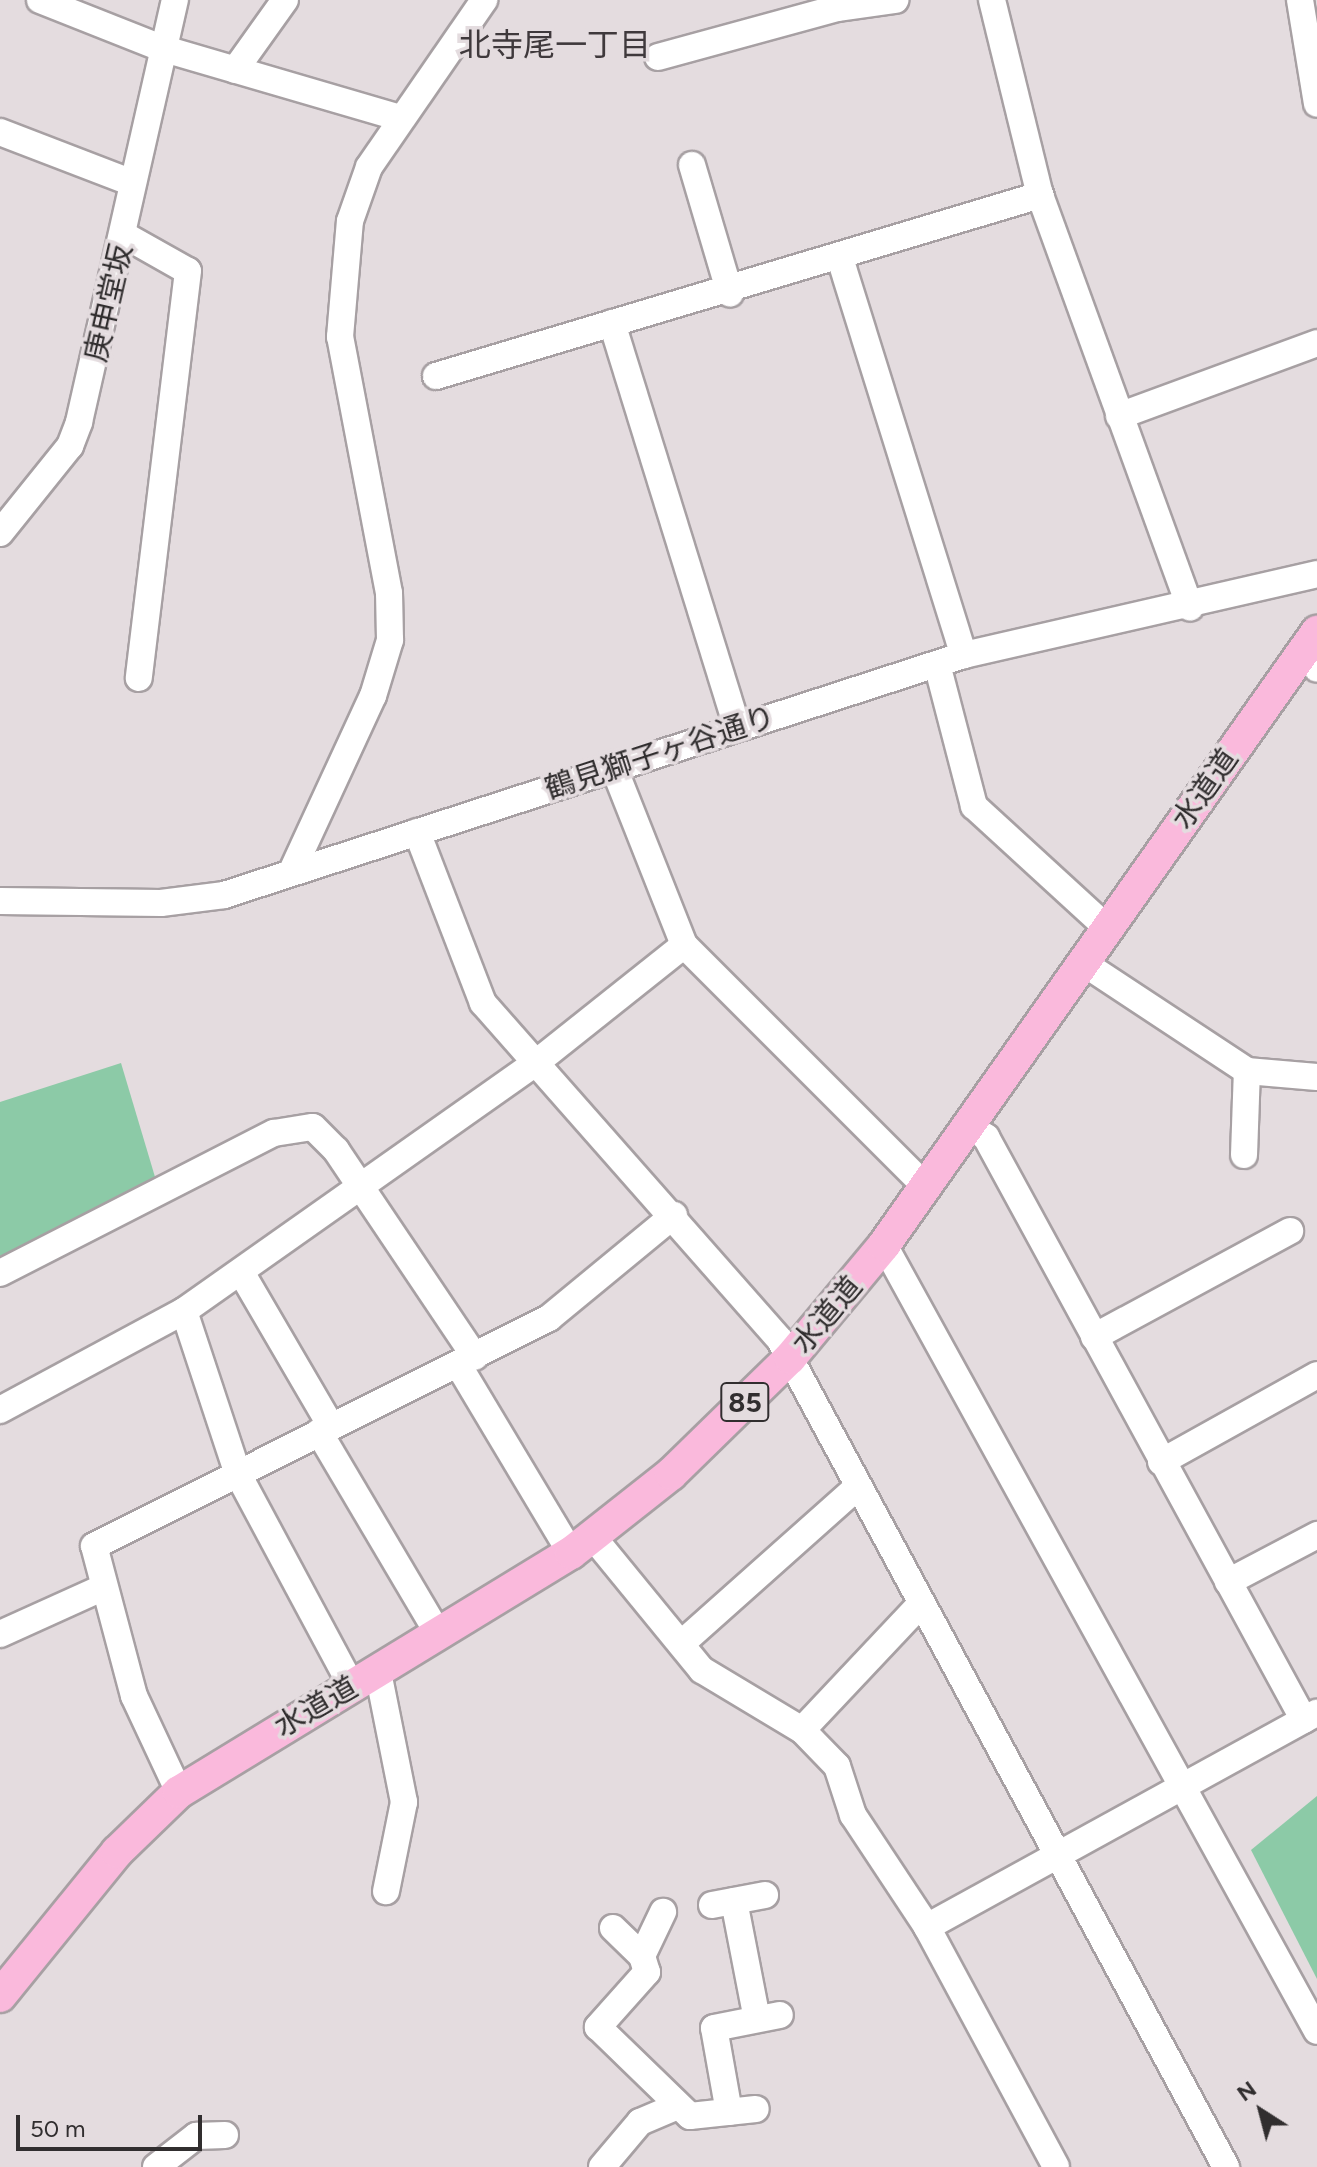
<!DOCTYPE html>
<html>
<head>
<meta charset="utf-8">
<style>
	body { margin:0 }
	#map { position:relative; width:1317px; height:2167px; overflow:hidden; background:#e4dcdf; font-family:Figtree,"Noto Sans JP",sans-serif }
	div>[style] { position:absolute }
	.green>* { inset:0; background:#8ccaa7 }
	.roads { filter:drop-shadow(2px 0 #a7a0a3) drop-shadow(-2px 0 #a7a0a3) drop-shadow(0 2px #a7a0a3) drop-shadow(0 -2px #a7a0a3) }
	.minor>* { height:26px; margin:-13px; padding:0 13px; transform-origin:13px; border-radius:13px; background:#fff }
	.major>* { height:32px; margin:-16px; padding:0 16px; transform-origin:16px; border-radius:16px; background:#fab9dc }
	span { translate:-50% -50%; white-space:nowrap; text-align:center; line-height:1.15; -webkit-text-stroke:7px #e4dcdf; paint-order:stroke }
	.shield-label span { padding:2px 6px; background:#e4dcdf; border:2px solid; border-radius:6px; -webkit-text-stroke-width:0 }
	.shield-label { font-size:28px; color:#312e2f; font-weight:700 }
	.street-label { font-size:30px; color:#312e2f }
	.neighbourhood-label { font-size:32px; color:#3f393c }
	.north { position:absolute; left:1221px; top:2071px; width:80px; height:80px; -webkit-text-stroke:6px #e4dcdf; paint-order:stroke; rotate:324deg; font-size:22px; font-weight:700; line-height:32px; text-align:center; color:#312e2f }
	.north::after { content:''; display:block; margin:auto; width:28px; height:36px; background:#312e2f; clip-path:polygon(50% 0,100% 100%,50% 72%,0 100%) }
	.scale { position:absolute; left:16px; top:2115px; width:186px; height:36px; box-sizing:border-box; border:4px solid #312e2f; border-top:0; padding-left:10px; font-size:24px; line-height:28px; white-space:nowrap; color:#312e2f; -webkit-text-stroke:6px #e4dcdf; paint-order:stroke }
</style>
</head>
<body>
<div id="map">
	<div class="green">
		<i style="clip-path:polygon(121px 1063px,158px 1187px,0 1266px,0 1102px)"></i>
		<i style="clip-path:polygon(1317px 1796px,1317px 1979px,1251px 1850px)"></i>
	</div>
	<div class="roads">
		<div class="minor">
			<i style="left:40px;top:0;width:130px;rotate:21.6deg"></i>
			<i style="left:161px;top:48px;width:249px;rotate:16.3deg"></i>
			<i style="left:992px;top:0;width:201px;rotate:76.2deg"></i>
			<i style="left:1040px;top:195px;width:439px;rotate:70deg"></i>
			<i style="left:1300px;top:0;width:105px;rotate:80.7deg"></i>
			<i style="left:658px;top:57px;width:186px;rotate:-15.3deg"></i>
			<i style="left:837px;top:8px;width:59px;rotate:-7.9deg"></i>
			<i style="left:235px;top:70px;width:86px;rotate:-54.5deg"></i>
			<i style="left:0;top:132px;width:142px;rotate:21deg"></i>
			<i style="left:692px;top:165px;width:134px;rotate:73.5deg"></i>
			<i style="left:124px;top:235px;width:73px;rotate:29.4deg"></i>
			<i style="left:188px;top:271px;width:410px;rotate:96.9deg"></i>
			<i style="left:840px;top:258px;width:416px;rotate:72.7deg"></i>
			<i style="left:612px;top:323px;width:424px;rotate:72.8deg"></i>
			<i style="left:436px;top:376px;width:631px;rotate:-16.68deg"></i>
			<i style="left:1119px;top:416px;width:211px;rotate:-20.2deg"></i>
			<i style="left:0;top:533px;width:112px;rotate:-51.2deg"></i>
			<i style="left:70px;top:446px;width:26px;rotate:-69deg"></i>
			<i style="left:79px;top:422px;width:433px;rotate:-77.2deg"></i>
			<i style="left:1306px;top:645px;width:26px;rotate:65deg"></i>
			<i style="left:937px;top:664px;width:147px;rotate:75.4deg"></i>
			<i style="left:974px;top:806px;width:182px;rotate:42.5deg"></i>
			<i style="left:614px;top:768px;width:190px;rotate:68.4deg"></i>
			<i style="left:684px;top:945px;width:341px;rotate:45deg"></i>
			<i style="left:417px;top:832px;width:183px;rotate:68.9deg"></i>
			<i style="left:483px;top:1003px;width:449px;rotate:48.6deg"></i>
			<i style="left:780px;top:1340px;width:940px;rotate:61.66deg"></i>
			<i style="left:292px;top:871px;width:193px;rotate:-65.2deg"></i>
			<i style="left:373px;top:696px;width:59px;rotate:-73.1deg"></i>
			<i style="left:390px;top:640px;width:47px;rotate:-91.2deg"></i>
			<i style="left:389px;top:593px;width:261px;rotate:-100.8deg"></i>
			<i style="left:340px;top:337px;width:116px;rotate:-85.1deg"></i>
			<i style="left:350px;top:221px;width:57px;rotate:-70.6deg"></i>
			<i style="left:369px;top:167px;width:203px;rotate:-55.4deg"></i>
			<i style="left:0;top:901px;width:161px;rotate:0.7deg"></i>
			<i style="left:161px;top:903px;width:64px;rotate:-7.2deg"></i>
			<i style="left:224px;top:895px;width:778px;rotate:-17.97deg"></i>
			<i style="left:964px;top:655px;width:362px;rotate:-12.9deg"></i>
			<i style="left:1085px;top:964px;width:194px;rotate:33.4deg"></i>
			<i style="left:1247px;top:1071px;width:70px;rotate:4.9deg"></i>
			<i style="left:968px;top:1125px;width:22px;rotate:34deg"></i>
			<i style="left:986px;top:1137px;width:664px;rotate:61.39deg"></i>
			<i style="left:1244px;top:1155px;width:84px;rotate:-88deg"></i>
			<i style="left:884px;top:1245px;width:897px;rotate:61.15deg"></i>
			<i style="left:241px;top:1272px;width:178px;rotate:59.7deg"></i>
			<i style="left:0;top:1273px;width:308px;rotate:-27.1deg"></i>
			<i style="left:274px;top:1133px;width:39px;rotate:-9deg"></i>
			<i style="left:313px;top:1127px;width:33px;rotate:45deg"></i>
			<i style="left:336px;top:1150px;width:249px;rotate:56.1deg"></i>
			<i style="left:184px;top:1311px;width:172px;rotate:71.7deg"></i>
			<i style="left:238px;top:1474px;width:242px;rotate:61.8deg"></i>
			<i style="left:1094px;top:1337px;width:223px;rotate:-28.4deg"></i>
			<i style="left:459px;top:1366px;width:218px;rotate:59.1deg"></i>
			<i style="left:0;top:1410px;width:209px;rotate:-28.3deg"></i>
			<i style="left:184px;top:1311px;width:432px;rotate:-35.2deg"></i>
			<i style="left:537px;top:1062px;width:188px;rotate:-38.5deg"></i>
			<i style="left:319px;top:1432px;width:236px;rotate:59.4deg"></i>
			<i style="left:1161px;top:1462px;width:179px;rotate:-29.1deg"></i>
			<i style="left:593px;top:1537px;width:172px;rotate:50.7deg"></i>
			<i style="left:702px;top:1670px;width:117px;rotate:31deg"></i>
			<i style="left:802px;top:1730px;width:50px;rotate:45.8deg"></i>
			<i style="left:837px;top:1766px;width:52px;rotate:71.9deg"></i>
			<i style="left:853px;top:1815px;width:134px;rotate:56.5deg"></i>
			<i style="left:927px;top:1927px;width:272px;rotate:61.7deg"></i>
			<i style="left:1228px;top:1582px;width:101px;rotate:-27.8deg"></i>
			<i style="left:0;top:1634px;width:114px;rotate:-24.3deg"></i>
			<i style="left:681px;top:1644px;width:234px;rotate:-41.7deg"></i>
			<i style="left:378px;top:1672px;width:133px;rotate:78.7deg"></i>
			<i style="left:404px;top:1802px;width:91px;rotate:101.4deg"></i>
			<i style="left:802px;top:1730px;width:170px;rotate:-46.7deg"></i>
			<i style="left:179px;top:1792px;width:106px;rotate:-115.1deg"></i>
			<i style="left:134px;top:1696px;width:155px;rotate:-104.9deg"></i>
			<i style="left:94px;top:1546px;width:509px;rotate:-26.62deg"></i>
			<i style="left:549px;top:1318px;width:162px;rotate:-39.5deg"></i>
			<i style="left:734px;top:1901px;width:120px;rotate:79deg"></i>
			<i style="left:712px;top:1905px;width:54px;rotate:-10.7deg"></i>
			<i style="left:927px;top:1927px;width:445px;rotate:-28.8deg"></i>
			<i style="left:613px;top:1928px;width:40px;rotate:44deg"></i>
			<i style="left:642px;top:1956px;width:17px;rotate:73deg"></i>
			<i style="left:647px;top:1972px;width:74px;rotate:131.7deg"></i>
			<i style="left:598px;top:2027px;width:128px;rotate:44.1deg"></i>
			<i style="left:690px;top:2116px;width:66px;rotate:-6.1deg"></i>
			<i style="left:642px;top:1956px;width:49px;rotate:-64.5deg"></i>
			<i style="left:729px;top:2112px;width:85px;rotate:-100.1deg"></i>
			<i style="left:714px;top:2028px;width:67px;rotate:-11.1deg"></i>
			<i style="left:156px;top:2167px;width:51px;rotate:-37.8deg"></i>
			<i style="left:196px;top:2136px;width:29px;rotate:-2deg"></i>
			<i style="left:602px;top:2167px;width:59px;rotate:-49.8deg"></i>
			<i style="left:640px;top:2122px;width:39px;rotate:-23deg"></i>
		</div>
		<div class="major">
			<i style="left:0;top:1996px;width:186px;rotate:-50.9deg"></i>
			<i style="left:117px;top:1852px;width:86px;rotate:-44.1deg"></i>
			<i style="left:179px;top:1792px;width:459px;rotate:-31.4deg"></i>
			<i style="left:571px;top:1553px;width:127px;rotate:-38.3deg"></i>
			<i style="left:671px;top:1474px;width:166px;rotate:-44.3deg"></i>
			<i style="left:790px;top:1358px;width:147px;rotate:-50.2deg"></i>
			<i style="left:884px;top:1245px;width:751px;rotate:-54.76deg"></i>
		</div>
	</div>
	<div class="shield-label">
		<span style="left:745px;top:1402px">85</span>
	</div>
	<div class="street-label">
		<span style="left:109px;top:303px;rotate:-77deg">庚申堂坂</span>
		<span style="left:660px;top:753px;rotate:-18deg">鶴見獅子ヶ谷通り</span>
		<span style="left:1205px;top:789px;rotate:-55deg">水道道</span>
		<span style="left:827px;top:1315px;rotate:-50deg">水道道</span>
		<span style="left:316px;top:1707px;rotate:-30deg">水道道</span>
	</div>
	<div class="neighbourhood-label">
		<span style="left:555px;top:45px">北寺尾一丁目</span>
	</div>
	<div class="north">N</div>
	<div class="scale">50 m</div>
</div>
</body>
</html>
